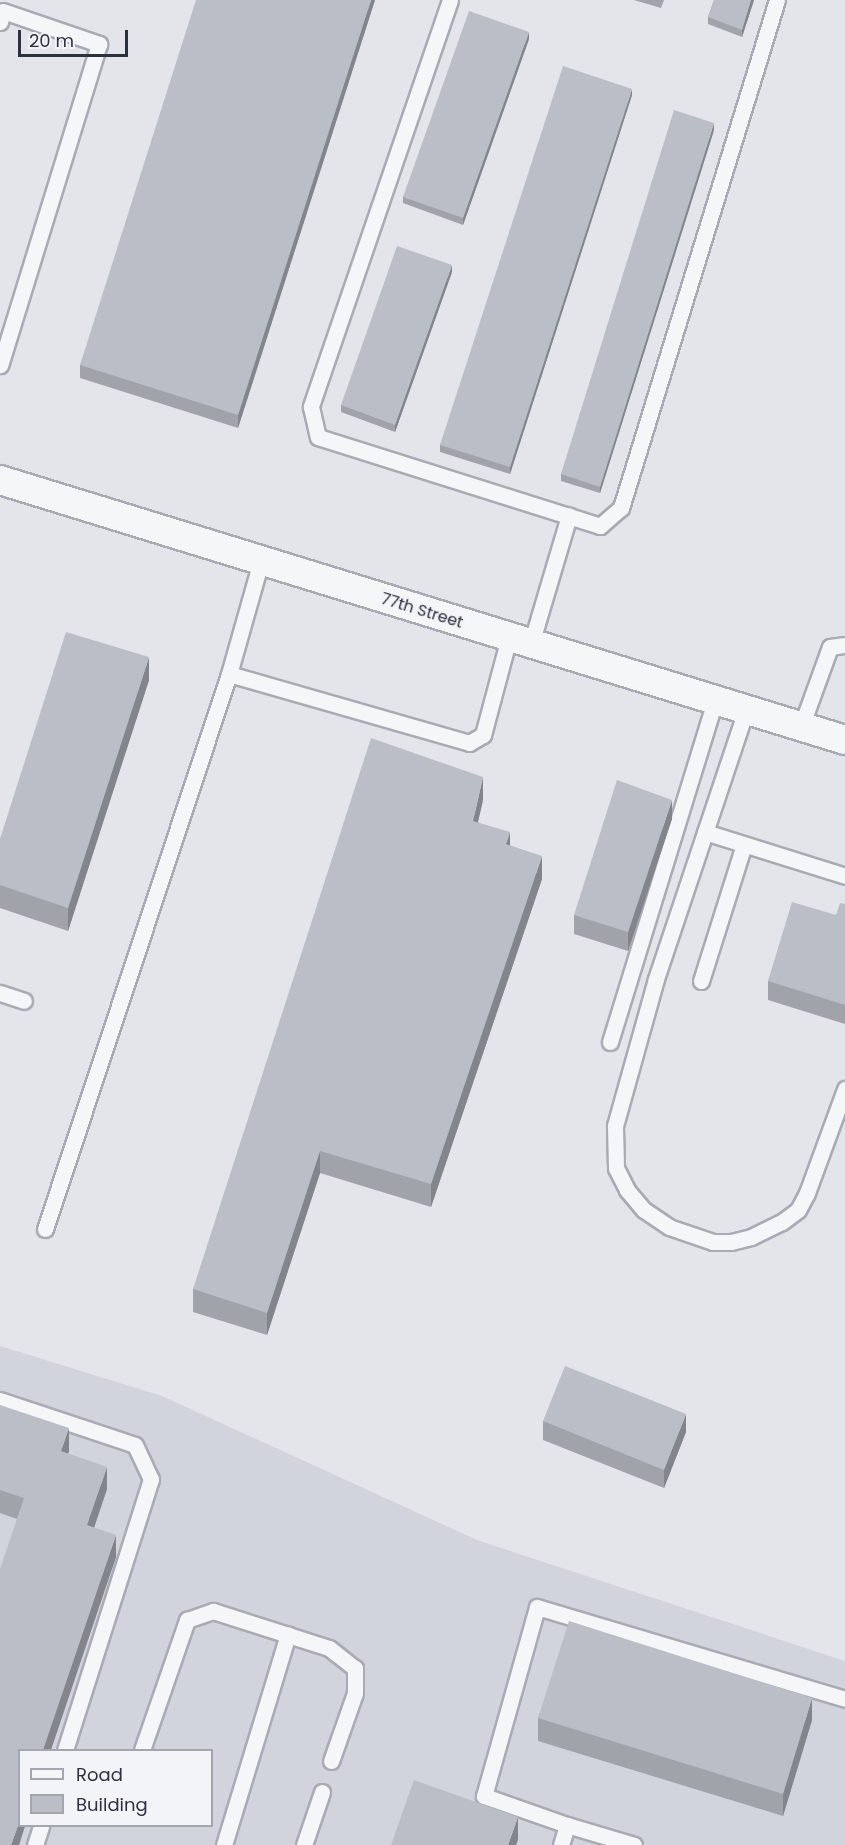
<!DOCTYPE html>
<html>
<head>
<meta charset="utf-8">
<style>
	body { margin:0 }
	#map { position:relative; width:845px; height:1845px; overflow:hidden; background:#e3e5ea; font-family:Poppins,sans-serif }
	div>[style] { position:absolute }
	.built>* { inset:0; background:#d1d4dc }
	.roads { filter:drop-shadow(2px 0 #a8abb4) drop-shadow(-2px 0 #a8abb4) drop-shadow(0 2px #a8abb4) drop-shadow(0 -2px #a8abb4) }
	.lane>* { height:15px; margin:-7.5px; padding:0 7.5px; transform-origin:7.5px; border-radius:7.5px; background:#f5f6f8 }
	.street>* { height:28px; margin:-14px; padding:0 14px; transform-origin:14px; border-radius:14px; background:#f5f6f8 }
	.wall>* { inset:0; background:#a0a3aa }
	.shaded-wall>* { inset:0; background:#82858b }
	.building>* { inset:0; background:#babec6 }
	span { translate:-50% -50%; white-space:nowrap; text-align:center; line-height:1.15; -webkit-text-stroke:6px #f2f4f7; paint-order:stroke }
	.street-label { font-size:16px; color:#2c3141 }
	.legend { position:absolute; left:18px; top:1749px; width:195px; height:78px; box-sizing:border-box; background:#f2f4f7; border:2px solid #a3a6ae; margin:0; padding:8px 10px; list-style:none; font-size:18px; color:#2c3141 }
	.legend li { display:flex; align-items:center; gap:12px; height:30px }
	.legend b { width:30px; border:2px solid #a3a6ae }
	.scale { position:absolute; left:18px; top:30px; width:110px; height:27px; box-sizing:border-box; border:3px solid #2c3141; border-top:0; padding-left:8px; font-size:18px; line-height:21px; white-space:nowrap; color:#2c3141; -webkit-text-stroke:4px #f2f4f7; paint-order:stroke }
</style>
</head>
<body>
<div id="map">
	<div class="built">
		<i style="clip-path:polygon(evenodd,0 1346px,162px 1396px,477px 1540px,845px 1661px,845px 1845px,0 1845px,0 1346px,20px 1750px,212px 1750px,212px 1826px,20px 1826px,20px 1750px)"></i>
	</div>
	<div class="roads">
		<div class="lane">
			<i style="left:450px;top:0;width:430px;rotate:108.9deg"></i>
			<i style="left:311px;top:407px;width:31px;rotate:77deg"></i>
			<i style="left:318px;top:437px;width:296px;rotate:17.5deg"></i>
			<i style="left:600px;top:526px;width:28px;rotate:-41deg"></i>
			<i style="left:621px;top:508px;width:531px;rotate:-72.93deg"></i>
			<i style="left:0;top:22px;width:11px;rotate:-75deg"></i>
			<i style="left:3px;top:11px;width:102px;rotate:19deg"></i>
			<i style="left:99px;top:44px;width:336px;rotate:107.1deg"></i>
			<i style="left:261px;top:561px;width:117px;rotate:105.8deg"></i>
			<i style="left:229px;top:674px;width:250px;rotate:16deg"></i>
			<i style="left:469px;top:743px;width:16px;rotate:-30deg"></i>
			<i style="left:483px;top:735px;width:101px;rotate:-75.1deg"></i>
			<i style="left:531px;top:644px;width:134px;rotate:-73.5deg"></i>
			<i style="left:746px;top:710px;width:284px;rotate:108.5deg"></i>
			<i style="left:656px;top:979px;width:153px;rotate:105.6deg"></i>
			<i style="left:615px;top:1126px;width:42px;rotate:88.6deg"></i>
			<i style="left:616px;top:1168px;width:25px;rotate:63deg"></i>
			<i style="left:627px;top:1190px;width:26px;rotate:50deg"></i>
			<i style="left:644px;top:1210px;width:30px;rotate:34deg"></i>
			<i style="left:669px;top:1227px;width:46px;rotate:18.8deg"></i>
			<i style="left:713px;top:1242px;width:18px"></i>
			<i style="left:731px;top:1242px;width:21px;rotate:-14deg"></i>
			<i style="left:751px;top:1237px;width:34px;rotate:-26deg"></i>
			<i style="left:782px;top:1222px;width:20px;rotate:-37deg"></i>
			<i style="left:798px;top:1210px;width:19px;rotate:-62deg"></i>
			<i style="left:807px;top:1193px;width:111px;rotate:-69.9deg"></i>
			<i style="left:801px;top:727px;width:85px;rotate:-70.1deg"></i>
			<i style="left:830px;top:647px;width:15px;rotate:-8deg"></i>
			<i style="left:705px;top:832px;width:147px;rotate:17.4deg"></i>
			<i style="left:701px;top:981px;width:143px;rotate:-72.5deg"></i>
			<i style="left:0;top:993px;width:25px;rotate:18deg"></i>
			<i style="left:610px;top:1042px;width:358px;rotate:-72.9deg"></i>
			<i style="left:45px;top:1229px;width:585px;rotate:-71.66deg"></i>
			<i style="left:0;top:1400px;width:142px;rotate:18.4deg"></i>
			<i style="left:135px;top:1445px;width:38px;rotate:65deg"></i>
			<i style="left:151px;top:1479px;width:284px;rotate:107.6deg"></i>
			<i style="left:142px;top:1750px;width:138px;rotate:-70.9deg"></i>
			<i style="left:187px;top:1620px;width:28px;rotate:-19deg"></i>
			<i style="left:213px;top:1611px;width:122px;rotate:17.7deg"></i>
			<i style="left:329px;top:1648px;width:33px;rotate:38deg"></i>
			<i style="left:355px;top:1668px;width:25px;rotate:90deg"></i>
			<i style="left:355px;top:1693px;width:72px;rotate:109.4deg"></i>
			<i style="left:567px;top:1825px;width:70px;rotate:16.6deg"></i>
			<i style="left:35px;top:1845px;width:20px;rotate:-72deg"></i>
			<i style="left:224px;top:1845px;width:220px;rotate:-73.1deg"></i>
			<i style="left:304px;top:1845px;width:56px;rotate:-71.2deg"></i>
			<i style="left:561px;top:1845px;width:21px;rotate:-73deg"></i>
			<i style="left:567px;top:1825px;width:88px;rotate:-160.7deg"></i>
			<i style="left:484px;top:1796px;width:196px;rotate:-74.3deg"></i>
			<i style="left:537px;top:1607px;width:321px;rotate:16.6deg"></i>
		</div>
		<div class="street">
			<i style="left:0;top:480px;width:884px;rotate:17.1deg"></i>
		</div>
	</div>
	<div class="wall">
		<i style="clip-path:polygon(375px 0,238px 428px,80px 378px,80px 365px)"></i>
		<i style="clip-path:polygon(634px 0,664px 0,661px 8px)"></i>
		<i style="clip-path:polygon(714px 0,754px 0,742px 37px,708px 24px,708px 17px)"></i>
		<i style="clip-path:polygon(529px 39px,463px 225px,403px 203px,403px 197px)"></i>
		<i style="clip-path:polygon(632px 95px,510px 474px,440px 452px,440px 445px)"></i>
		<i style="clip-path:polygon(714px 130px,600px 493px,561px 481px,561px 474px)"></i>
		<i style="clip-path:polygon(452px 272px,395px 432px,341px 412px,341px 405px)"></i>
		<i style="clip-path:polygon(149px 680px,68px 931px,0 908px,0 839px)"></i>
		<i style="clip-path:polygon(483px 800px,478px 822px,510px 845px,542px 879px,431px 1207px,320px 1173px,267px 1335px,193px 1312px,193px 1289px)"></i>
		<i style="clip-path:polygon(672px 819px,628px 951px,574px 934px,574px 915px)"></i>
		<i style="clip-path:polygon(845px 904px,845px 1024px,768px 1000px,768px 981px,836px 915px)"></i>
		<i style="clip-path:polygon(0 1405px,69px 1451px,68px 1454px,107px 1489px,94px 1528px,116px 1557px,20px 1826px,25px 1826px,19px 1845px,17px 1519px,0 1513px)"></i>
		<i style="clip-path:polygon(543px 1421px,686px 1432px,664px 1488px,543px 1440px)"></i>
		<i style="clip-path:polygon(538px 1718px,812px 1720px,783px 1816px,538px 1741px)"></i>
	</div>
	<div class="shaded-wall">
		<i style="clip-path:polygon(371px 0,375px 0,238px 428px,238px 415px)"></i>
		<i style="clip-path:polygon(751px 0,754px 0,742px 37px,742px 30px)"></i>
		<i style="clip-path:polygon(529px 32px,529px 39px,463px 225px,463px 218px)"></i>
		<i style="clip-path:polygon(632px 89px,632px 95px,510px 474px,510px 467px)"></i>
		<i style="clip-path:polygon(714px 123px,714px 130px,600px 493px,600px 487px)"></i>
		<i style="clip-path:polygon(452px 265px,452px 272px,395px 432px,395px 425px)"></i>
		<i style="clip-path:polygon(149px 657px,149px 680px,68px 931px,68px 908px)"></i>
		<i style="clip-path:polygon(483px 777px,483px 800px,473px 843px,473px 821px)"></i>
		<i style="clip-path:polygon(672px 800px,672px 819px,628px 951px,628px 932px)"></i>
		<i style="clip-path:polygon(510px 832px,510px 855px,506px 844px)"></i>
		<i style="clip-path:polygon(542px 856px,542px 879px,431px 1207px,431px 1184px)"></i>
		<i style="clip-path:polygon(320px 1151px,320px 1173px,267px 1335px,267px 1313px)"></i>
		<i style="clip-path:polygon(686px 1414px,686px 1432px,664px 1488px,664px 1470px)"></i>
		<i style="clip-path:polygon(69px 1428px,69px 1451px,61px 1474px,61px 1451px)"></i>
		<i style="clip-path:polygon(107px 1467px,107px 1489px,87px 1548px,87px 1525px)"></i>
		<i style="clip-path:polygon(116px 1535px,116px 1557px,51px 1750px,43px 1750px)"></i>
		<i style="clip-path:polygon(812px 1698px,812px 1720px,783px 1816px,783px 1794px)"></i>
		<i style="clip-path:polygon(518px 1817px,518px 1840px,516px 1845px,508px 1845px)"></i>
		<i style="clip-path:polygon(20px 1820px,20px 1826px,25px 1826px,19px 1845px,11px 1845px)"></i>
	</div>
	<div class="building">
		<i style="clip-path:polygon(196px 0,371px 0,238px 415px,80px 365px)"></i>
		<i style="clip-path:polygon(714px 0,751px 0,742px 30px,708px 17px)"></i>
		<i style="clip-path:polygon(469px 11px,529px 32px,463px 218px,403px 197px)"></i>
		<i style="clip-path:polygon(563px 66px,632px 89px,510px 467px,440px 445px)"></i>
		<i style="clip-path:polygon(674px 110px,714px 123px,600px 487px,561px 474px)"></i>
		<i style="clip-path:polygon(397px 246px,452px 265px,395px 425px,341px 405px)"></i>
		<i style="clip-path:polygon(66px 632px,149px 657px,68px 908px,0 885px,0 839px)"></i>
		<i style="clip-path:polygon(371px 738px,483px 777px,473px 821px,510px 832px,506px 844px,542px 856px,431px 1184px,320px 1151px,267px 1313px,193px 1289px)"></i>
		<i style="clip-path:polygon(617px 780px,672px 800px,628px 932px,574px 915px)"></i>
		<i style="clip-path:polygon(792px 902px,836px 915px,840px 903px,845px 904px,845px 1005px,768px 981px)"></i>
		<i style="clip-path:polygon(565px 1366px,686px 1414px,664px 1470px,543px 1421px)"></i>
		<i style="clip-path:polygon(0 1405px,69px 1428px,61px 1451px,107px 1467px,87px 1525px,116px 1535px,43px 1750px,20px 1750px,20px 1820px,11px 1845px,0 1845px,0 1569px,24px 1498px,0 1490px)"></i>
		<i style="clip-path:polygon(569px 1621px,812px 1698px,783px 1794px,538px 1718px)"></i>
		<i style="clip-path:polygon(414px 1780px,518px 1817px,508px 1845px,391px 1845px)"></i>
	</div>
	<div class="street-label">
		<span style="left:422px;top:611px;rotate:17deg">77th Street</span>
	</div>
	<ul class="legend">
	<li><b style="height:8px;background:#f5f6f8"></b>Road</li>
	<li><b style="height:16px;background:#babec6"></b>Building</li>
	</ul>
	<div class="scale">20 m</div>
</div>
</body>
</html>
